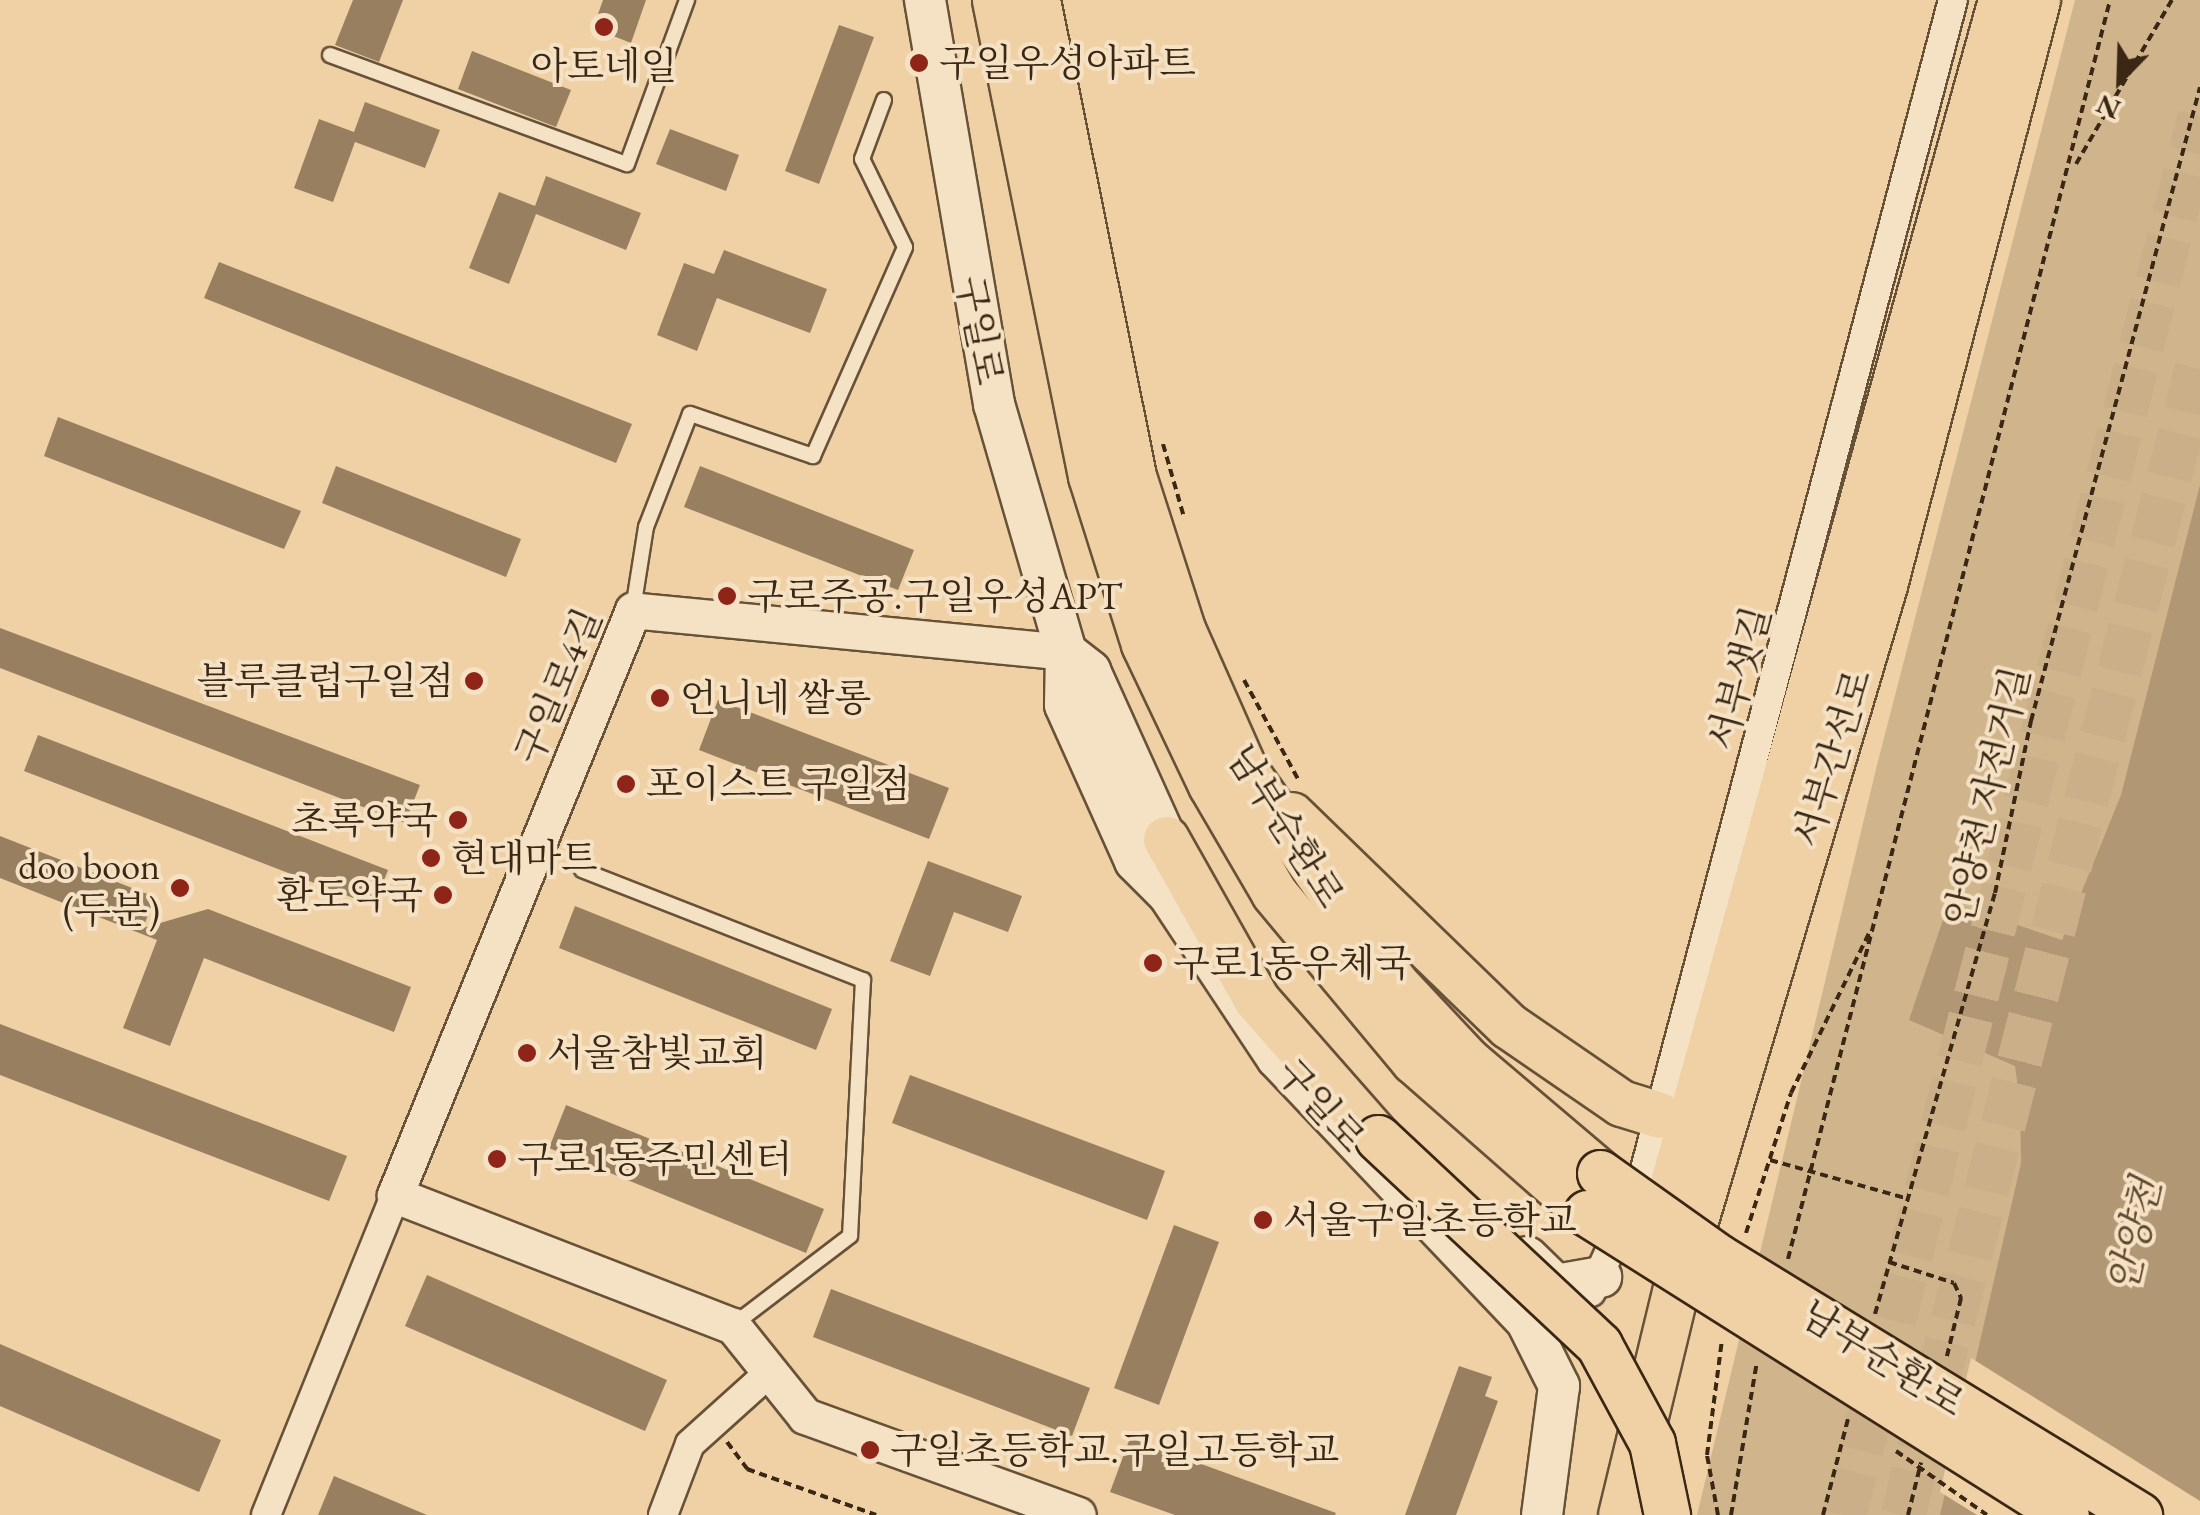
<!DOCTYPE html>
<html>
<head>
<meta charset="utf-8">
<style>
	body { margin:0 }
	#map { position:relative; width:2200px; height:1515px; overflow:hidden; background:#efd1a5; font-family:"EB Garamond","Noto Serif KR",serif }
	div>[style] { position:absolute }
	.green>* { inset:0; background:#d0b48c }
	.water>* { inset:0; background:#b19774 }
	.pier>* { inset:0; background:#efd1a5 }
	.building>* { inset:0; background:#987f5f }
	.trunk-tunnel>* { height:45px; margin-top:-22.5px; transform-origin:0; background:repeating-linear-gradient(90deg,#cbaf88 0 45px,transparent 0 67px) }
	.path>* { height:4px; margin-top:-2px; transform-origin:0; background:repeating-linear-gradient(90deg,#3a2714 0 8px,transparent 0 13px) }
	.roads { filter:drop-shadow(2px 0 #675238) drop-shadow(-2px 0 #675238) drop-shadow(0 2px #675238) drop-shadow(0 -2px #675238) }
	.service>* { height:14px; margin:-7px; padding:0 7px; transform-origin:7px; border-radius:7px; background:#f5e1c4 }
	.minor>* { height:28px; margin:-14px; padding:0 14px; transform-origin:14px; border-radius:14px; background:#f5e1c4 }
	.tertiary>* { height:35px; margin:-17.5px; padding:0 17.5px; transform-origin:17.5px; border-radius:17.5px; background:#f5e1c4 }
	.secondary>* { height:40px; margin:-20px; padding:0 20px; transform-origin:20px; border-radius:20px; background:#f5e1c4 }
	.primary>* { height:45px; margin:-22.5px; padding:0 22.5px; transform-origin:22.5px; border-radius:22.5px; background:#efd1a5 }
	.path-bridge>* { height:4px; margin-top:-2px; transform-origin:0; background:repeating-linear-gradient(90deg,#3a2714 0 8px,transparent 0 13px) }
	.bridges { filter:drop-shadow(2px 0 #3a2714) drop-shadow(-2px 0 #3a2714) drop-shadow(0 2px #3a2714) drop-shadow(0 -2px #3a2714) }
	.primary-bridge>* { height:45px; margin:-22.5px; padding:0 22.5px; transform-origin:22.5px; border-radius:22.5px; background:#efd1a5 }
	.dots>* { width:28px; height:28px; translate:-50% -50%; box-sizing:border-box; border:5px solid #f5e1c4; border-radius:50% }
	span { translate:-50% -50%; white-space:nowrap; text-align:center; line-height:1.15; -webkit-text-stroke:8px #f5e1c4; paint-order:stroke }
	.poi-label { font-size:38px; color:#3a2714 }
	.left { translate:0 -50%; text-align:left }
	.right { translate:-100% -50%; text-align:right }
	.street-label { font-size:38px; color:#3a2714 }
	.water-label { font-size:40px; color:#5e4931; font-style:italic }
	.north { position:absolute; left:2070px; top:30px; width:100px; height:100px; -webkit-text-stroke:8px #f5e1c4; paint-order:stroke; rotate:203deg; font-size:28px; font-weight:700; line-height:40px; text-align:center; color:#3a2714 }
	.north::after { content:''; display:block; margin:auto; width:35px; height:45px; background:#3a2714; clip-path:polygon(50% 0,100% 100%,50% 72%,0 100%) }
</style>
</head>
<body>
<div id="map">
	<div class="green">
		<i style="clip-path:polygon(2075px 0,2200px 0,2200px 1515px,1697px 1515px,1877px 765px)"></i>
	</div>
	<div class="water">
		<i style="clip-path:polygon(2200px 485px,2200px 1515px,1940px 1515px,2021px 1163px,2020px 1102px,2015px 1066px,1909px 1020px,1949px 902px,2062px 940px,2121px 795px)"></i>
	</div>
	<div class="pier">
		<i style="clip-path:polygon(1971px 1358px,2200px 1501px,2200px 1515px,1977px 1515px,1940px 1492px)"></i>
	</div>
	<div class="building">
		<i style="clip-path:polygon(353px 0,403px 0,379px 62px,335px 45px)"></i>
		<i style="clip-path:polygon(603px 0,646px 0,631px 43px,593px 28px)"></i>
		<i style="clip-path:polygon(839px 25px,874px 37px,819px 184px,785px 171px)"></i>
		<i style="clip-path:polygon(472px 51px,571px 90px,556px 127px,458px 89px)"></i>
		<i style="clip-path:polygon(365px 102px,440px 130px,425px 168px,355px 142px,333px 202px,294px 188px,319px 119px,354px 132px)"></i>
		<i style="clip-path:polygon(670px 129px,739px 155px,726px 191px,656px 164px)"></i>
		<i style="clip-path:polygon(546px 176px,641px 213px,626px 250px,536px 214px,509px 284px,469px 268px,499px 192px,535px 206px)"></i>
		<i style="clip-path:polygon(724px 250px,827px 289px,810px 333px,717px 298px,697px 351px,657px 335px,684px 263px,714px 274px)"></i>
		<i style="clip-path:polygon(219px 262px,632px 424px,616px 463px,204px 298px)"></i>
		<i style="clip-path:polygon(58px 417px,301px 511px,284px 549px,44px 456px)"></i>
		<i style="clip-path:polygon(336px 466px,521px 539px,506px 577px,322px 503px)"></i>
		<i style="clip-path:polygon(700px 466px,914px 550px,898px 590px,684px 507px)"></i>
		<i style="clip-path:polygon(0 628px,420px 785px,405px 823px,0 668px)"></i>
		<i style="clip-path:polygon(718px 700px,949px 788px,929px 839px,699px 750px)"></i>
		<i style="clip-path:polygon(38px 735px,388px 870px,374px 906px,24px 771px)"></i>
		<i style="clip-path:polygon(0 836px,155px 897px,143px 928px,208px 909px,411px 987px,394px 1032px,204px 958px,170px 1046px,123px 1028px,157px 940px,0 878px)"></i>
		<i style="clip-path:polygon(928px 861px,1022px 896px,1008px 932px,954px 912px,930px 976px,890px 961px)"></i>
		<i style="clip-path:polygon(575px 906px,832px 1009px,816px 1050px,559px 948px)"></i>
		<i style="clip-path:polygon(0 1024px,347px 1156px,329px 1201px,0 1075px)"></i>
		<i style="clip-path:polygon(910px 1075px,1165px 1171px,1147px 1220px,892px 1123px)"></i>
		<i style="clip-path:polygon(566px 1105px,824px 1209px,806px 1253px,549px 1148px)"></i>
		<i style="clip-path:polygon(1174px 1225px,1219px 1242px,1159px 1405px,1114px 1388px)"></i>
		<i style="clip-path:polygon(427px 1275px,667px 1380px,645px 1431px,405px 1326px)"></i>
		<i style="clip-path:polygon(831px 1289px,1090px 1388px,1072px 1436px,813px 1337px)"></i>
		<i style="clip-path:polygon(0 1344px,221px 1440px,199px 1492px,0 1406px)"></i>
		<i style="clip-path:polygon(1459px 1366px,1492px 1377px,1485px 1396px,1498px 1401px,1456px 1515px,1405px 1515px)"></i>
		<i style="clip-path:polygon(1130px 1438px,1336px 1513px,1335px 1515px,1175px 1515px,1110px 1492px)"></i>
		<i style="clip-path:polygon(334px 1476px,427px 1515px,318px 1515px)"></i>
	</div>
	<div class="trunk-tunnel">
		<i style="left:1844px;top:1515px;width:1444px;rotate:-75.72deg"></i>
		<i style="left:1903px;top:1515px;width:1195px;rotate:-75.62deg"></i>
	</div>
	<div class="path">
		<i style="left:2076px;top:164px;width:190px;rotate:-59.7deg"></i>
		<i style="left:1163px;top:444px;width:76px;rotate:74deg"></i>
		<i style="left:1244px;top:680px;width:115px;rotate:61.4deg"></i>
		<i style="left:1770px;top:1160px;width:140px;rotate:15.7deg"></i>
		<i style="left:1746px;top:1233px;width:147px;rotate:-72.2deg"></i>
		<i style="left:1791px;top:1093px;width:178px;rotate:-64deg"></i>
		<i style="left:1788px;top:1259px;width:1300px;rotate:-75.65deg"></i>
		<i style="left:1889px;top:1262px;width:68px;rotate:17.9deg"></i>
		<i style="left:1954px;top:1283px;width:17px;rotate:65deg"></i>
		<i style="left:1961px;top:1298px;width:60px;rotate:103.6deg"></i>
		<i style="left:1875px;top:1314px;width:438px;rotate:-74.1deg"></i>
		<i style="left:1995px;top:893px;width:176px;rotate:-78.2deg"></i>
		<i style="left:2031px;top:721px;width:656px;rotate:-75.07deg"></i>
		<i style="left:727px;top:1442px;width:34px;rotate:53deg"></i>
		<i style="left:747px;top:1469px;width:137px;rotate:19.6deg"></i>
		<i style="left:1718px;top:1515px;width:61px;rotate:-100.4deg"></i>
		<i style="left:1707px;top:1455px;width:116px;rotate:-82.6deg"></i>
		<i style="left:1731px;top:1515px;width:155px;rotate:-80.4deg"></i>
		<i style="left:1823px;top:1515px;width:103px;rotate:-75.4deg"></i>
		<i style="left:1908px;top:1515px;width:54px;rotate:-76deg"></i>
	</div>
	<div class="roads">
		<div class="service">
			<i style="left:330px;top:55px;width:316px;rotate:20.2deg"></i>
			<i style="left:627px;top:164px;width:175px;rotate:-69.9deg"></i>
			<i style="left:633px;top:609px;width:83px;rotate:-81deg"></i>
			<i style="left:646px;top:527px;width:121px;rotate:-68.7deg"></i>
			<i style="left:690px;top:414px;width:130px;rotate:18.9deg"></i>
			<i style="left:813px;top:456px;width:228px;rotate:-66.2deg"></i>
			<i style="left:905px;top:247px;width:98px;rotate:-116deg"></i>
			<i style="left:862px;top:159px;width:63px;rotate:-69.6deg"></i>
			<i style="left:582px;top:870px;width:302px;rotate:21.4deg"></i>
			<i style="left:863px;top:980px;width:256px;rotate:92.9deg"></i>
			<i style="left:850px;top:1236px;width:147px;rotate:142.7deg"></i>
		</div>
		<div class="minor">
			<i style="left:1591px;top:1292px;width:122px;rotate:-65.3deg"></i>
			<i style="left:1642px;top:1181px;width:1221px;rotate:-75.25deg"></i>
			<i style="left:266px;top:1515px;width:345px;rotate:-68deg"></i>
			<i style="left:663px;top:1515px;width:76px;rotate:-69.2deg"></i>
			<i style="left:690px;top:1444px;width:108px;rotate:-42deg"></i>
		</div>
		<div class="tertiary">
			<i style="left:1066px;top:652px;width:435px;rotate:-174.5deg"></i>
			<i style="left:633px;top:610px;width:632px;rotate:112.14deg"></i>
			<i style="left:395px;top:1195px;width:362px;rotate:21.2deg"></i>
			<i style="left:733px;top:1326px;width:115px;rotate:51.3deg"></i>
			<i style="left:805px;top:1416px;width:290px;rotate:19.9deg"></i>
		</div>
		<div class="secondary">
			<i style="left:925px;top:0;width:410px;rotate:80.3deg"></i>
			<i style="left:994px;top:404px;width:258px;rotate:73.8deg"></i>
			<i style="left:1066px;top:652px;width:53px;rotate:91.1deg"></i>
			<i style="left:1065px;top:705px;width:171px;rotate:65.8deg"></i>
			<i style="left:1135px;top:861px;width:47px;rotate:45deg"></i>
			<i style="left:1168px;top:894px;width:197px;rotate:56.4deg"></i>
			<i style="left:1277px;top:1058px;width:361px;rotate:46.5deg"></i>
			<i style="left:1526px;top:1320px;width:74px;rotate:63.4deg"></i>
			<i style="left:1559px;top:1386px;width:130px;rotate:97.5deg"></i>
			<i style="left:1066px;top:652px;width:31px;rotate:38deg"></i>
			<i style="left:1090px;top:671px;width:184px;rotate:65.7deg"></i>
			<i style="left:1166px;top:839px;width:31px;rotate:88deg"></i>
			<i style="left:1527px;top:1257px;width:40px;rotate:44deg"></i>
			<i style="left:1556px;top:1285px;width:46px;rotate:-10.1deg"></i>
		</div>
		<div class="primary">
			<i style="left:995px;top:0;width:486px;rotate:78.6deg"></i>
			<i style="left:1091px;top:476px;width:176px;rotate:72.5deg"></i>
			<i style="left:1144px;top:644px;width:156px;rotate:64.6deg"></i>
			<i style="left:1211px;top:785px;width:125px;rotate:59.7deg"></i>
			<i style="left:1274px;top:893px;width:219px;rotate:50.2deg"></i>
			<i style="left:1414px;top:1061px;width:230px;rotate:41.3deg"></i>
			<i style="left:1037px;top:0;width:482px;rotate:78.6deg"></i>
			<i style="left:1132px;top:473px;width:164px;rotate:72.2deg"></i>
			<i style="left:1182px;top:629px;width:153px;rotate:66.1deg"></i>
			<i style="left:1244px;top:769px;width:262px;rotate:54.8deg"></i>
			<i style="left:1395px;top:983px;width:107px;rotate:46.9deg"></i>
			<i style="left:1468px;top:1061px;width:173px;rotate:40.3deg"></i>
			<i style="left:1291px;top:815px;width:303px;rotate:44.1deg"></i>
			<i style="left:1509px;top:1026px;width:136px;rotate:34.5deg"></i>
			<i style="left:1621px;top:1103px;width:39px;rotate:17deg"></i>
			<i style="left:1166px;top:839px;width:184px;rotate:60.6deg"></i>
			<i style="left:1256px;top:999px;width:185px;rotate:48.7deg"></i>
			<i style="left:1654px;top:1251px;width:1298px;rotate:-74.5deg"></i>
			<i style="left:1621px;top:1515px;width:255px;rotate:-76.4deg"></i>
			<i style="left:1681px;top:1267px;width:712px;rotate:-73.42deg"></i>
			<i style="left:1884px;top:585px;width:605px;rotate:-75.34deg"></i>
		</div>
	</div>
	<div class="path-bridge">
		<i style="left:1896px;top:1451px;width:111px;rotate:35.1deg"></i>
	</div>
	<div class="bridges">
		<div class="primary-bridge">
			<i style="left:1378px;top:1138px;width:303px;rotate:43.1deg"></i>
			<i style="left:1599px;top:1345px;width:111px;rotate:61.6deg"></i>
			<i style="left:1652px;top:1443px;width:74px;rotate:78.2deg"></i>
			<i style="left:1600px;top:1173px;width:145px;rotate:35.4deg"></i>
			<i style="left:1718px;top:1257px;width:494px;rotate:31.5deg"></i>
			<i style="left:1587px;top:1213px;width:566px;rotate:32.23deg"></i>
		</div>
	</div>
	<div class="dots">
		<i style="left:604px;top:27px;background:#8f2418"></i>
		<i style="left:919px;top:63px;background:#8f2418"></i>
		<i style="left:727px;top:596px;background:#8f2418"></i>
		<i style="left:474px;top:681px;background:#8f2418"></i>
		<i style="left:660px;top:698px;background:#8f2418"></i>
		<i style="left:626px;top:784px;background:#8f2418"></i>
		<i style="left:458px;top:820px;background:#8f2418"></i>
		<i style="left:431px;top:858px;background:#8f2418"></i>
		<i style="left:180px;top:888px;background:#8f2418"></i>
		<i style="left:443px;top:895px;background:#8f2418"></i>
		<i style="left:1153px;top:963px;background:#8f2418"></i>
		<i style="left:527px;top:1053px;background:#8f2418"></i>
		<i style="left:497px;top:1159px;background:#8f2418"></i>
		<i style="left:1263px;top:1220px;background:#8f2418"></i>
		<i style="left:870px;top:1450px;background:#8f2418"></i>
	</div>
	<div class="poi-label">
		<span class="left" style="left:939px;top:63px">구일우성아파트</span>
		<span style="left:604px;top:66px">아토네일</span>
		<span class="left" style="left:747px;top:596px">구로주공.구일우성APT</span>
		<span class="right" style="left:454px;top:681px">블루클럽구일점</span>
		<span class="left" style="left:680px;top:698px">언니네 쌀롱</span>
		<span class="left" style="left:646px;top:784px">포이스트 구일점</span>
		<span class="right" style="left:438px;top:820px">초록약국</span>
		<span class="left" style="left:451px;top:858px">현대마트</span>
		<span class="right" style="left:160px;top:888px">doo boon<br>(두분)</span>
		<span class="right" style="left:423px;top:895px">환도약국</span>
		<span class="left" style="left:1173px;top:963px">구로1동우체국</span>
		<span class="left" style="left:547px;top:1053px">서울참빛교회</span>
		<span class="left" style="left:517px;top:1159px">구로1동주민센터</span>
		<span class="left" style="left:1283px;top:1220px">서울구일초등학교</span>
		<span class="left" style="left:890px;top:1450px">구일초등학교.구일고등학교</span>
	</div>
	<div class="street-label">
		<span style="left:980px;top:330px;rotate:79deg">구일로</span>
		<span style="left:1739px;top:678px;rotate:-75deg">서부샛길</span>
		<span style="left:558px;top:686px;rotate:-67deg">구일로4길</span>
		<span style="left:1832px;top:758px;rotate:-73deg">서부간선로</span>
		<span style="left:1987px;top:796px;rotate:-77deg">안양천 자전거길</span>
		<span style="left:1286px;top:826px;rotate:58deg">남부순환로</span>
		<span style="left:1321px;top:1105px;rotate:48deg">구일로</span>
		<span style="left:1883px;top:1358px;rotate:32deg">남부순환로</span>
	</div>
	<div class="water-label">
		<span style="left:2134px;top:1235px;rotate:-77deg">안양천</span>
	</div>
	<div class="north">N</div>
</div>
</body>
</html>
